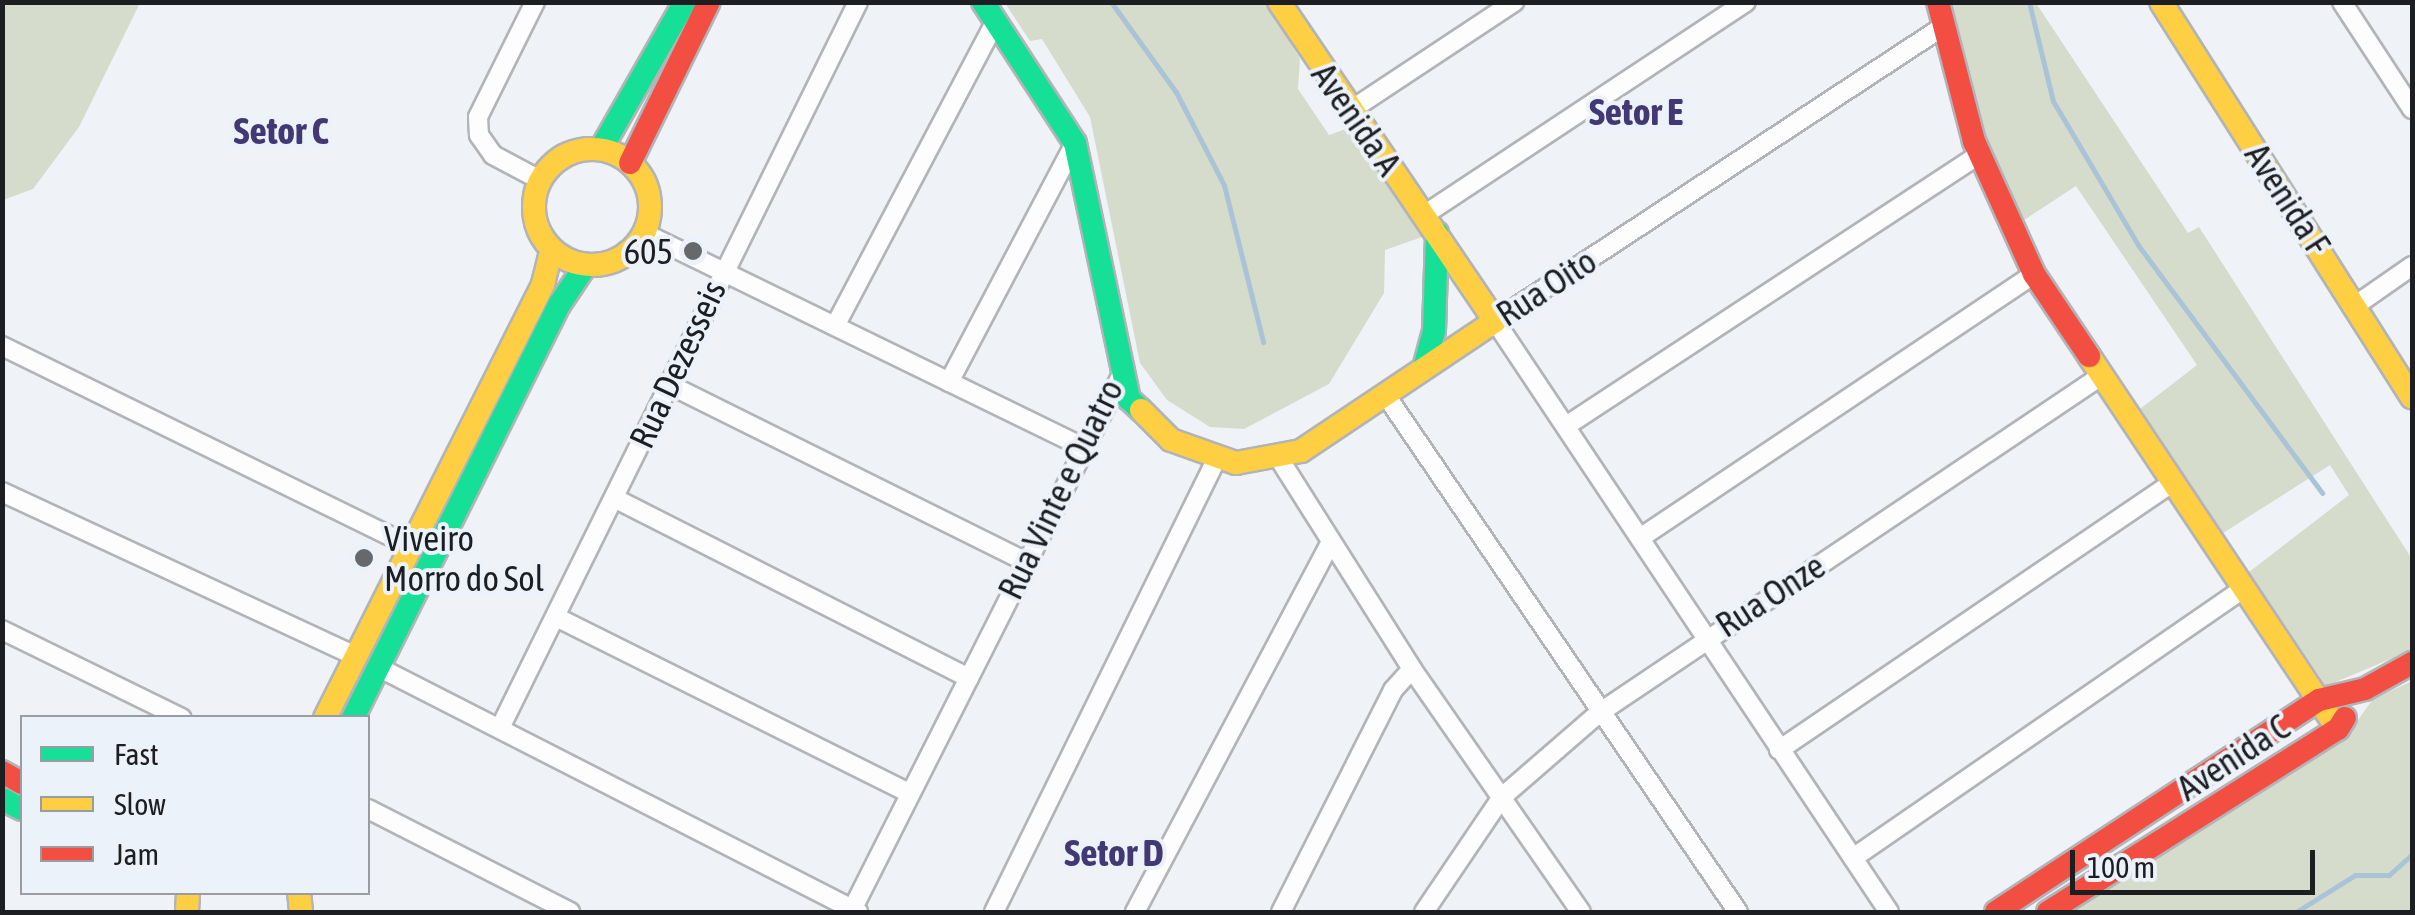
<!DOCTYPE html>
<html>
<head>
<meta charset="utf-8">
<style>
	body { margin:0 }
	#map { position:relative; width:2415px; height:915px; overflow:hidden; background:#eff2f6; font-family:"Asap Condensed",sans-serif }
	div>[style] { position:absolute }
	.green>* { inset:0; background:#d6dccc }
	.stream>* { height:5px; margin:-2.5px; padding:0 2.5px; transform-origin:2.5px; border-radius:2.5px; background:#aac3d6 }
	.roads { filter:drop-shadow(2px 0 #b2b4b7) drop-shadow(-2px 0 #b2b4b7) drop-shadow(0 2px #b2b4b7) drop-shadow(0 -2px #b2b4b7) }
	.street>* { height:18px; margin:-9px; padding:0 9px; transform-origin:9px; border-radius:9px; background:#fdfdfe }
	.fast>* { height:22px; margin:-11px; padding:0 11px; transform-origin:11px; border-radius:11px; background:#16e098 }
	.slow>* { height:22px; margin:-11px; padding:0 11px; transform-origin:11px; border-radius:11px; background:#ffcf43 }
	.slow>.ring { margin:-11px; padding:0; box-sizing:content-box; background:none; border:22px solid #ffcf43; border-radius:50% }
	.jam>* { height:22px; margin:-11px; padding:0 11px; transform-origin:11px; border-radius:11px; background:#f24e42 }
	.dots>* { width:28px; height:28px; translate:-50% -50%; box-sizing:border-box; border:5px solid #ecf2f9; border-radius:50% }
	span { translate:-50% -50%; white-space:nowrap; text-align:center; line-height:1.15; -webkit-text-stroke:8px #ecf2f9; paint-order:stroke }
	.street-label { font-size:35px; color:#1c1e21 }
	.poi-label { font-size:35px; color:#1c1e21 }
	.right { translate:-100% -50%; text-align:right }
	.left { translate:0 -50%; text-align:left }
	.neighbourhood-label { font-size:38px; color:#423874; font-weight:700 }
	.frame { position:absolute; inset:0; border:5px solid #1c1e21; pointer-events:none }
	.legend { position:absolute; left:20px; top:715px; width:350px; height:180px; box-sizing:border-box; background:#ecf2f9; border:2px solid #999da3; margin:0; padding:12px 18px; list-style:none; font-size:30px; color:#1c1e21 }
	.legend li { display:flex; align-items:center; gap:20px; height:50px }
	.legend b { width:50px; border:2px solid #999da3 }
	.scale { position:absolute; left:2070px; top:850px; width:245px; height:45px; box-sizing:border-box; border:5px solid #1c1e21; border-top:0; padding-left:12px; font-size:30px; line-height:35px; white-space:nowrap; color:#1c1e21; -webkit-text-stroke:8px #ecf2f9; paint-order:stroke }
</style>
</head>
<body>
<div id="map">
	<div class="green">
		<i style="clip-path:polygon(3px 2px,140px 3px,79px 127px,33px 189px,3px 200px)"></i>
		<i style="clip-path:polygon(1005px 3px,1267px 3px,1300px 59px,1298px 89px,1329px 135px,1346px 129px,1425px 236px,1385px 250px,1384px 293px,1329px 384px,1244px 429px,1210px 427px,1167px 400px,1140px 363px,1090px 117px,1042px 39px,1030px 41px)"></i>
		<i style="clip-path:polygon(1951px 3px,2036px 3px,2188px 233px,2199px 227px,2412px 559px,2412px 650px,2326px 686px,2249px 572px,2349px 495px,2330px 465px,2223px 533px,2140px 409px,2197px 365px,2076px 186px,2018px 224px,1987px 151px)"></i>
		<i style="clip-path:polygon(2412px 681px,2412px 912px,2072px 912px,2343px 741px,2373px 699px)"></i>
	</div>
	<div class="stream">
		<i style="left:1111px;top:2px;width:111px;rotate:54.2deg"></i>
		<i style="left:1176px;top:92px;width:105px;rotate:62.7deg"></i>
		<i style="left:1224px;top:185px;width:162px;rotate:76deg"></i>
		<i style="left:2029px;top:2px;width:102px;rotate:76.4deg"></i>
		<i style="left:2053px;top:101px;width:167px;rotate:59.4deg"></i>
		<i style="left:2138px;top:245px;width:309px;rotate:53.4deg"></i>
		<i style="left:2296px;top:912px;width:70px;rotate:-32.1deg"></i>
		<i style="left:2355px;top:875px;width:34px"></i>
		<i style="left:2389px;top:875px;width:31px;rotate:-42deg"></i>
	</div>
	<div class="roads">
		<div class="street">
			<i style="left:535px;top:2px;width:128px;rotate:116.4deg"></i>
			<i style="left:478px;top:117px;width:18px;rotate:87deg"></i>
			<i style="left:479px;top:135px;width:24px;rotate:55deg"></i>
			<i style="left:493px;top:155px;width:53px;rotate:28deg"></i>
			<i style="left:2342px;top:2px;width:128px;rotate:56.8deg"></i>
			<i style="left:1351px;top:110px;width:196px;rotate:-33.5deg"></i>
			<i style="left:1424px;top:215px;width:386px;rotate:-33.5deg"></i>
			<i style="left:644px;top:233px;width:486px;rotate:26deg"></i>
			<i style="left:2356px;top:305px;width:68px;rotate:-34.9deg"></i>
			<i style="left:835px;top:326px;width:344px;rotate:-62.2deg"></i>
			<i style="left:2px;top:346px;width:454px;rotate:26.1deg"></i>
			<i style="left:949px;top:382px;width:270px;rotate:-62.2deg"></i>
			<i style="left:668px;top:384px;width:398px;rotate:26.4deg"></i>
			<i style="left:1385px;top:394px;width:627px;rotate:55.73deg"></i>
			<i style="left:1566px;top:426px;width:494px;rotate:-33.3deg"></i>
			<i style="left:1280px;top:460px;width:247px;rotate:57.7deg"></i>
			<i style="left:1412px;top:669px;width:296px;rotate:55.2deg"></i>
			<i style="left:2px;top:492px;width:389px;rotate:24.9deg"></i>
			<i style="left:614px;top:498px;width:398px;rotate:26.9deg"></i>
			<i style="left:1640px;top:538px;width:474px;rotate:-33.8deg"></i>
			<i style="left:556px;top:617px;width:394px;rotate:26.5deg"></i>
			<i style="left:2px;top:630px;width:200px;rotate:26.1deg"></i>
			<i style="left:378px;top:667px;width:539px;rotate:27.04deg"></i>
			<i style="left:500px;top:728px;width:809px;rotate:-63.75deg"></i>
			<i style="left:1779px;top:750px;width:473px;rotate:-34.2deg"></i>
			<i style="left:368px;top:809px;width:227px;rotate:27deg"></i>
			<i style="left:1853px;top:858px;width:470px;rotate:-34.6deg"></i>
			<i style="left:851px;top:912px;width:600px;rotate:-63.26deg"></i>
			<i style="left:994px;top:912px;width:504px;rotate:-63.84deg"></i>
			<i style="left:1135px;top:912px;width:417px;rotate:-62.1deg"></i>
			<i style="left:1281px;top:912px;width:249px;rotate:-63.2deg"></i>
			<i style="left:1393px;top:690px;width:28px;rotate:-48deg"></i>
			<i style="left:1424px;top:912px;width:139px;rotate:-55.9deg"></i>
			<i style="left:1502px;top:797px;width:128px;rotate:-40.9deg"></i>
			<i style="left:1599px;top:713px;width:605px;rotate:-33.87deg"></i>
			<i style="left:1889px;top:912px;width:710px;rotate:-123.69deg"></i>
			<i style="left:1495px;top:321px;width:537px;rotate:-33.31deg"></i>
		</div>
		<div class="fast">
			<i style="left:983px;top:2px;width:168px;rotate:56.9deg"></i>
			<i style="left:1075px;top:143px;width:262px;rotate:78.1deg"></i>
			<i style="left:1129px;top:399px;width:16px;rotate:43deg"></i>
			<i style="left:601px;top:149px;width:169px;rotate:-60.3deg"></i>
			<i style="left:1424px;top:368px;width:38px;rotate:-75deg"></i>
			<i style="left:1434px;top:331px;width:98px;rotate:-88.2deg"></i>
			<i style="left:353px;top:718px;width:462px;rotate:-63.5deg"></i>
			<i style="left:559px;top:305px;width:48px;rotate:-56deg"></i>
			<i style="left:2px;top:799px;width:22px;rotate:27deg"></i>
		</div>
		<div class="slow">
			<i style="left:2161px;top:2px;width:468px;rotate:57.6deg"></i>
			<i class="ring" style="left:534px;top:149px;width:94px;height:94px"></i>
			<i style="left:2089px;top:356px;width:448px;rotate:56.3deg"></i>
			<i style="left:1141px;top:410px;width:42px;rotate:45deg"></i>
			<i style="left:1171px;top:440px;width:69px;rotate:19.5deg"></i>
			<i style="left:1236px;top:463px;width:66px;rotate:-10.5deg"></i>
			<i style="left:1301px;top:451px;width:234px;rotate:-33.8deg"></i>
			<i style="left:1495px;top:321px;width:385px;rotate:-124.1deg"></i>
			<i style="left:325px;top:718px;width:486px;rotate:-63.3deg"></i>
			<i style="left:543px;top:284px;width:36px;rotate:-76deg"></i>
			<i style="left:299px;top:892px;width:20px;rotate:84deg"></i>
			<i style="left:187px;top:912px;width:20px;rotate:-87deg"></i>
		</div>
		<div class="jam">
			<i style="left:1938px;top:2px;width:144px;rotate:75.5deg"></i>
			<i style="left:1974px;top:141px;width:146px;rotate:65.7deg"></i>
			<i style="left:2034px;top:274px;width:99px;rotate:56.1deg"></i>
			<i style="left:630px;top:163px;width:179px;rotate:-63.9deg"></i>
			<i style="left:2px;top:772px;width:23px;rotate:29deg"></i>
			<i style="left:1996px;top:912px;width:386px;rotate:-33.3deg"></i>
			<i style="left:2319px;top:700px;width:47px;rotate:-13.4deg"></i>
			<i style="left:2365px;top:689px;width:54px;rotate:-29deg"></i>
			<i style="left:2048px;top:912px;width:343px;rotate:-32.3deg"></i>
			<i style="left:2338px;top:729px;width:13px;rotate:-58deg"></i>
		</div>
	</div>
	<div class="dots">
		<i style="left:693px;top:251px;background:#66686c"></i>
		<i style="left:364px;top:558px;background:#66686c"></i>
	</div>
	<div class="street-label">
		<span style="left:1357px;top:119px;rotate:55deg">Avenida A</span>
		<span style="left:2288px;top:199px;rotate:57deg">Avenida F</span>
		<span style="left:1546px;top:287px;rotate:-33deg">Rua Oito</span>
		<span style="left:677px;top:364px;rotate:-65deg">Rua Dezesseis</span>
		<span style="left:1060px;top:489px;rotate:-64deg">Rua Vinte e Quatro</span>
		<span style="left:1770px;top:595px;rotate:-33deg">Rua Onze</span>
		<span style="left:2233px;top:757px;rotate:-33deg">Avenida C</span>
	</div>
	<div class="poi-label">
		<span class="right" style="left:673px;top:251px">605</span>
		<span class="left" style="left:384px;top:558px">Viveiro<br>Morro do Sol</span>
	</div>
	<div class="neighbourhood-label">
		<span style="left:1636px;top:112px">Setor E</span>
		<span style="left:281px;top:131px">Setor C</span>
		<span style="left:1114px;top:853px">Setor D</span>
	</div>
	<div class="frame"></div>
	<ul class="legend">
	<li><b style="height:12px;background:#16e098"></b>Fast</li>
	<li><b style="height:12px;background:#ffcf43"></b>Slow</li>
	<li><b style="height:12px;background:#f24e42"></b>Jam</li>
	</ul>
	<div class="scale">100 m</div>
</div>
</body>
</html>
